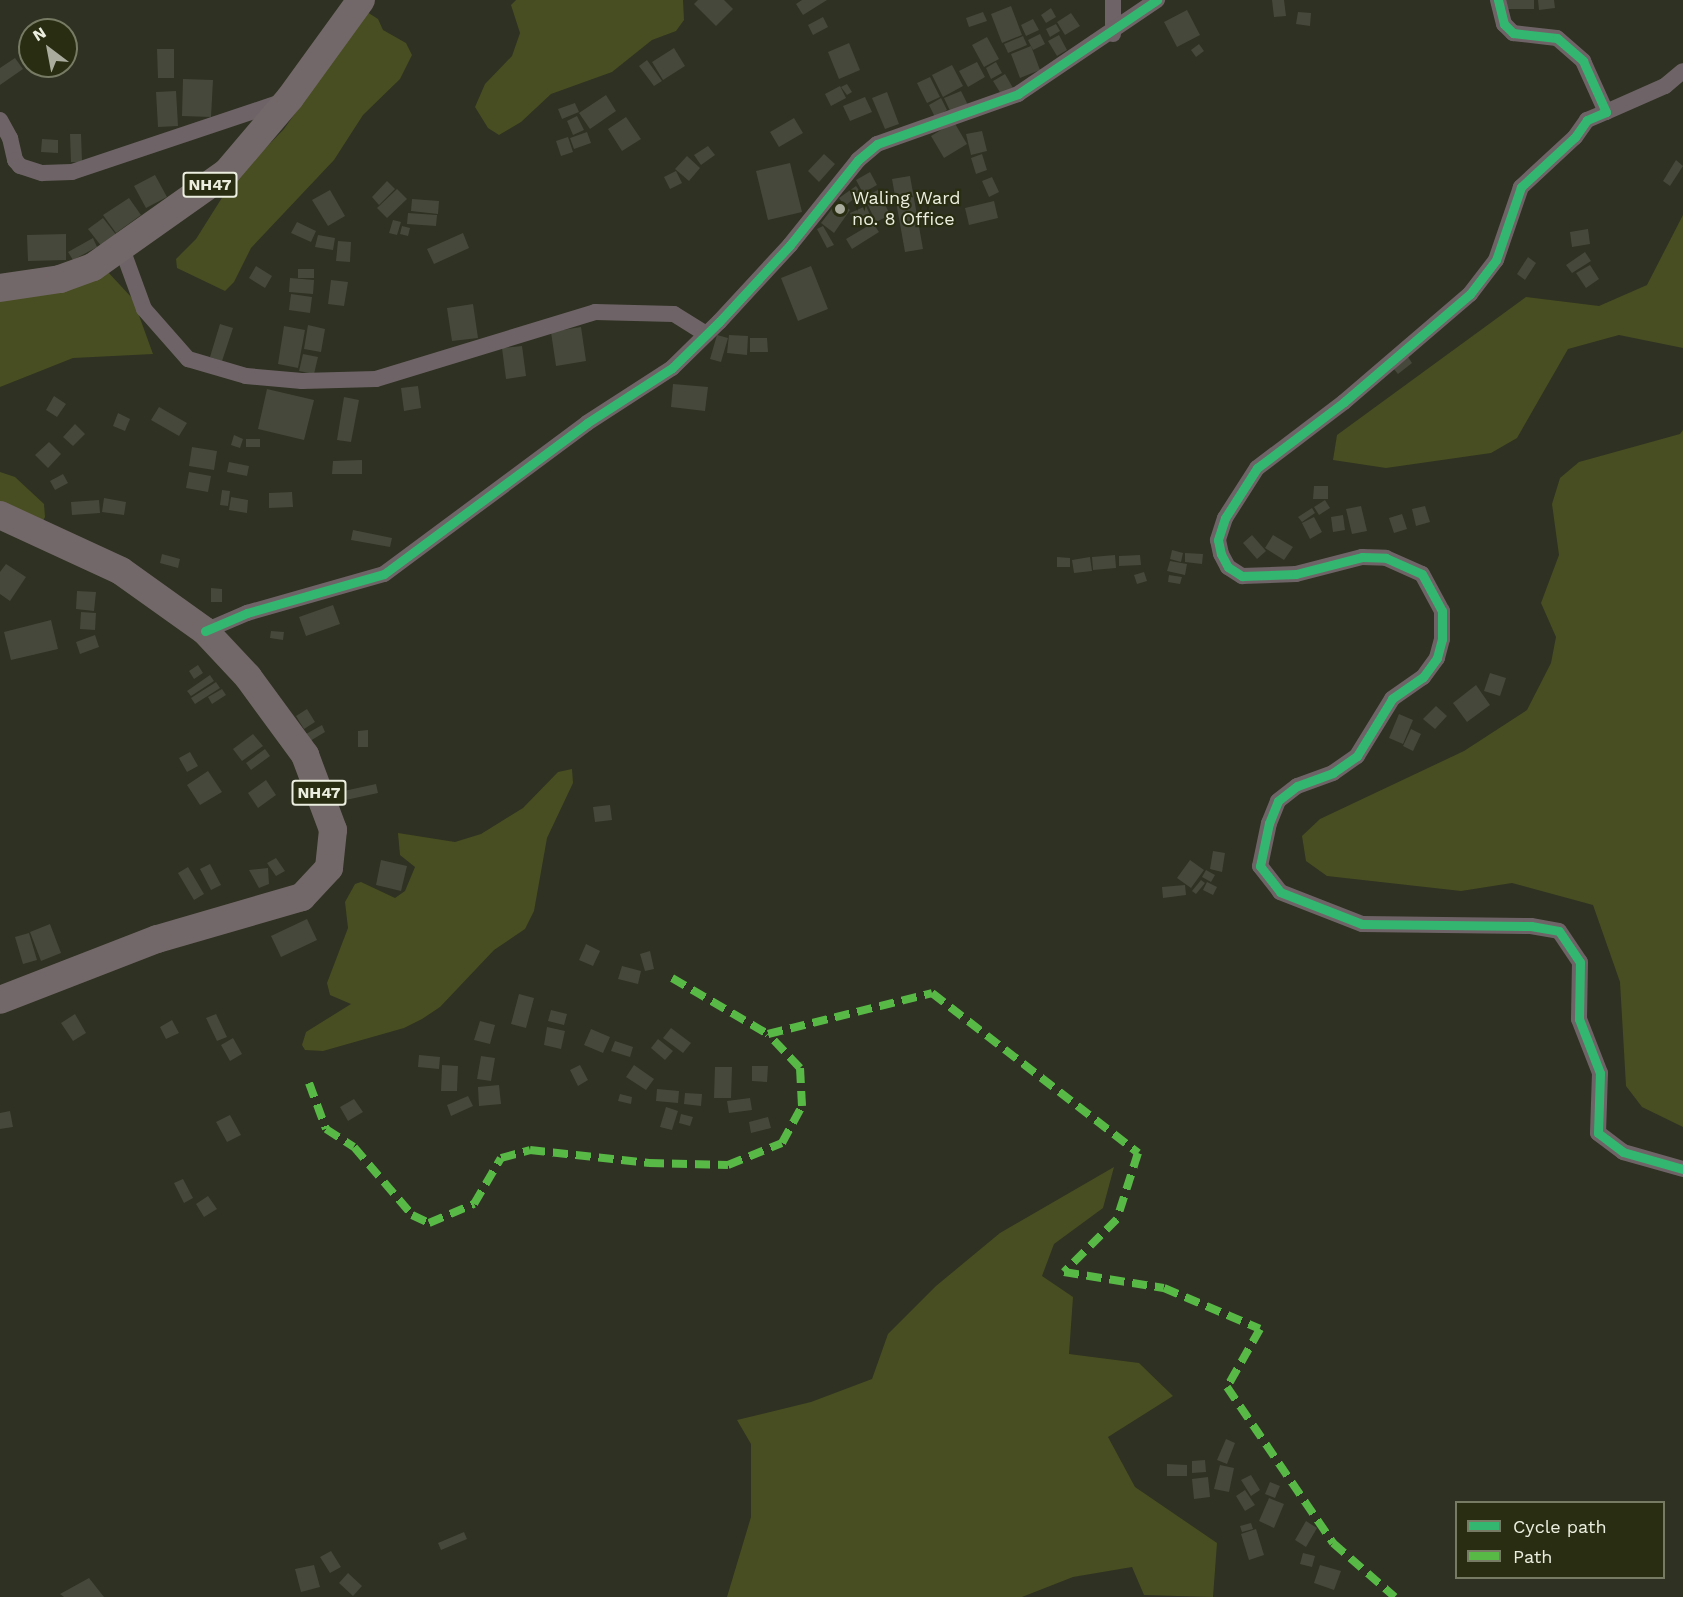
<!DOCTYPE html>
<html>
<head>
<meta charset="utf-8">
<style>
	body { margin:0 }
	#map { position:relative; width:1683px; height:1597px; overflow:hidden; background:#2f3122; font-family:"Work Sans",sans-serif }
	div>[style] { position:absolute }
	.green>* { inset:0; background:#484e21 }
	.building>* { inset:0; background:#46483b }
	.street>* { height:16px; margin:-8px; padding:0 8px; transform-origin:8px; border-radius:8px; background:#6e6467 }
	.highway>* { height:28px; margin:-14px; padding:0 14px; transform-origin:14px; border-radius:14px; background:#736869 }
	.quiet>* { height:8px; margin-top:-4px; transform-origin:0; background:repeating-linear-gradient(90deg,#58b947 0 15px,transparent 0 23px) }
	.cycleway>* { height:9px; margin:-4.5px; padding:0 4.5px; transform-origin:4.5px; border-radius:4.5px; background:#33b770 }
	.dots>* { width:16px; height:16px; translate:-50% -50%; box-sizing:border-box; border:3px solid #292d12; border-radius:50% }
	span { translate:-50% -50%; white-space:nowrap; text-align:center; line-height:1.15; -webkit-text-stroke:4.5px #292d12; paint-order:stroke }
	.shield-label span { padding:2px 4px; background:#292d12; border:2px solid; border-radius:4px; -webkit-text-stroke-width:0 }
	.shield-label { font-size:16px; color:#ecefdf; font-weight:700 }
	.poi-label { font-size:18px; color:#ecefdf }
	.left { translate:0 -50%; text-align:left }
	.legend { position:absolute; left:1455px; top:1501px; width:210px; height:78px; box-sizing:border-box; background:#292d12; border:2px solid #777b64; margin:0; padding:8px 10px; list-style:none; font-size:18px; color:#ecefdf }
	.legend li { display:flex; align-items:center; gap:12px; height:30px }
	.legend b { width:30px; border:2px solid #777b64 }
	.north { position:absolute; left:18px; top:18px; width:60px; height:60px; box-sizing:border-box; background:#292d12; border:2px solid #777b64; border-radius:50%; rotate:328deg; font-size:16px; font-weight:700; line-height:24px; text-align:center; color:#ecefdf }
	.north::after { content:''; display:block; margin:auto; width:21px; height:27px; background:#aaac9d; clip-path:polygon(50% 0,100% 100%,50% 72%,0 100%) }
</style>
</head>
<body>
<div id="map">
	<div class="green">
		<i style="clip-path:polygon(516px 0,683px 0,684px 20px,676px 31px,652px 40px,612px 72px,551px 94px,521px 122px,499px 135px,488px 128px,475px 107px,485px 84px,512px 56px,520px 33px,511px 5px)"></i>
		<i style="clip-path:polygon(367px 12px,378px 19px,383px 30px,406px 43px,412px 55px,400px 79px,363px 115px,334px 160px,251px 248px,234px 282px,225px 291px,177px 268px,176px 259px,196px 239px,230px 185px,284px 129px)"></i>
		<i style="clip-path:polygon(1683px 215px,1683px 348px,1619px 335px,1568px 349px,1517px 438px,1491px 453px,1386px 468px,1333px 460px,1337px 435px,1526px 297px,1599px 306px,1647px 285px)"></i>
		<i style="clip-path:polygon(107px 271px,133px 299px,153px 354px,73px 358px,0 387px,0 299px)"></i>
		<i style="clip-path:polygon(1683px 430px,1683px 1127px,1642px 1107px,1626px 1086px,1620px 982px,1593px 905px,1512px 883px,1461px 891px,1327px 876px,1306px 861px,1302px 836px,1320px 819px,1464px 751px,1527px 710px,1551px 663px,1556px 637px,1541px 603px,1559px 555px,1552px 504px,1560px 478px,1579px 462px,1680px 434px)"></i>
		<i style="clip-path:polygon(0 472px,15px 477px,44px 504px,45px 517px,39px 528px,0 507px)"></i>
		<i style="clip-path:polygon(572px 769px,573px 783px,547px 838px,534px 911px,525px 929px,494px 950px,440px 1007px,422px 1019px,404px 1028px,323px 1051px,305px 1050px,302px 1045px,306px 1032px,351px 1004px,330px 995px,327px 983px,348px 928px,345px 902px,355px 884px,361px 882px,395px 898px,405px 891px,415px 867px,400px 855px,398px 833px,455px 842px,481px 834px,523px 808px,558px 772px)"></i>
		<i style="clip-path:polygon(1114px 1167px,1103px 1208px,1054px 1244px,1042px 1276px,1073px 1297px,1069px 1354px,1139px 1363px,1173px 1396px,1108px 1437px,1135px 1487px,1217px 1543px,1213px 1597px,1144px 1595px,1132px 1567px,1073px 1577px,1022px 1597px,727px 1597px,751px 1517px,751px 1444px,737px 1420px,811px 1402px,872px 1379px,888px 1334px,936px 1286px,1000px 1233px)"></i>
	</div>
	<div class="building">
		<i style="clip-path:polygon(698px 0,724px 0,733px 9px,716px 26px,694px 4px)"></i>
		<i style="clip-path:polygon(802px 0,827px 0,803px 15px,796px 4px)"></i>
		<i style="clip-path:polygon(1272px 0,1284px 0,1286px 16px,1274px 17px)"></i>
		<i style="clip-path:polygon(1506px 0,1534px 0,1534px 9px,1506px 9px)"></i>
		<i style="clip-path:polygon(1538px 0,1554px 0,1555px 8px,1539px 10px)"></i>
		<i style="clip-path:polygon(1011px 6px,1022px 35px,1002px 43px,991px 14px)"></i>
		<i style="clip-path:polygon(1051px 8px,1056px 17px,1046px 23px,1041px 15px)"></i>
		<i style="clip-path:polygon(1187px 10px,1200px 35px,1177px 47px,1164px 22px)"></i>
		<i style="clip-path:polygon(983px 12px,987px 21px,969px 27px,966px 18px)"></i>
		<i style="clip-path:polygon(1298px 12px,1311px 13px,1310px 26px,1296px 24px)"></i>
		<i style="clip-path:polygon(1071px 13px,1080px 26px,1065px 35px,1057px 22px)"></i>
		<i style="clip-path:polygon(823px 17px,828px 27px,813px 35px,808px 25px)"></i>
		<i style="clip-path:polygon(1033px 19px,1039px 30px,1026px 36px,1021px 25px)"></i>
		<i style="clip-path:polygon(1056px 24px,1060px 31px,1050px 37px,1046px 29px)"></i>
		<i style="clip-path:polygon(1040px 34px,1045px 44px,1033px 50px,1028px 40px)"></i>
		<i style="clip-path:polygon(1059px 35px,1067px 50px,1057px 56px,1048px 41px)"></i>
		<i style="clip-path:polygon(1023px 36px,1027px 45px,1008px 53px,1004px 44px)"></i>
		<i style="clip-path:polygon(987px 37px,999px 59px,984px 67px,972px 45px)"></i>
		<i style="clip-path:polygon(849px 43px,860px 70px,839px 79px,828px 52px)"></i>
		<i style="clip-path:polygon(1199px 44px,1204px 51px,1196px 57px,1191px 50px)"></i>
		<i style="clip-path:polygon(1031px 46px,1040px 70px,1020px 78px,1011px 54px)"></i>
		<i style="clip-path:polygon(674px 48px,685px 66px,663px 80px,652px 62px)"></i>
		<i style="clip-path:polygon(157px 49px,174px 49px,174px 78px,158px 78px)"></i>
		<i style="clip-path:polygon(15px 58px,23px 69px,0 85px,0 68px)"></i>
		<i style="clip-path:polygon(647px 60px,662px 81px,654px 86px,639px 66px)"></i>
		<i style="clip-path:polygon(977px 62px,985px 77px,968px 87px,959px 71px)"></i>
		<i style="clip-path:polygon(996px 62px,1002px 73px,991px 79px,986px 68px)"></i>
		<i style="clip-path:polygon(952px 65px,963px 86px,943px 97px,932px 75px)"></i>
		<i style="clip-path:polygon(1005px 74px,1013px 88px,1001px 94px,993px 81px)"></i>
		<i style="clip-path:polygon(930px 77px,940px 97px,927px 103px,917px 83px)"></i>
		<i style="clip-path:polygon(183px 79px,213px 80px,211px 117px,182px 116px)"></i>
		<i style="clip-path:polygon(847px 84px,852px 92px,847px 95px,841px 87px)"></i>
		<i style="clip-path:polygon(840px 86px,846px 98px,831px 106px,825px 94px)"></i>
		<i style="clip-path:polygon(176px 91px,178px 126px,158px 127px,156px 92px)"></i>
		<i style="clip-path:polygon(961px 91px,968px 105px,951px 113px,944px 98px)"></i>
		<i style="clip-path:polygon(887px 92px,899px 124px,885px 129px,872px 98px)"></i>
		<i style="clip-path:polygon(606px 95px,616px 111px,590px 129px,579px 113px)"></i>
		<i style="clip-path:polygon(865px 97px,872px 112px,850px 121px,843px 106px)"></i>
		<i style="clip-path:polygon(941px 98px,947px 110px,935px 117px,929px 105px)"></i>
		<i style="clip-path:polygon(575px 103px,579px 112px,562px 119px,558px 109px)"></i>
		<i style="clip-path:polygon(577px 116px,584px 130px,573px 135px,567px 121px)"></i>
		<i style="clip-path:polygon(626px 117px,641px 139px,622px 151px,608px 129px)"></i>
		<i style="clip-path:polygon(794px 118px,803px 133px,779px 147px,770px 132px)"></i>
		<i style="clip-path:polygon(954px 122px,967px 144px,944px 158px,931px 136px)"></i>
		<i style="clip-path:polygon(982px 131px,987px 151px,971px 155px,966px 134px)"></i>
		<i style="clip-path:polygon(587px 132px,591px 143px,574px 149px,570px 138px)"></i>
		<i style="clip-path:polygon(70px 134px,81px 134px,82px 162px,71px 162px)"></i>
		<i style="clip-path:polygon(568px 137px,573px 152px,561px 156px,556px 141px)"></i>
		<i style="clip-path:polygon(42px 139px,58px 140px,58px 153px,41px 152px)"></i>
		<i style="clip-path:polygon(708px 146px,715px 155px,701px 165px,694px 155px)"></i>
		<i style="clip-path:polygon(824px 154px,835px 164px,819px 182px,808px 171px)"></i>
		<i style="clip-path:polygon(982px 154px,987px 170px,976px 174px,971px 158px)"></i>
		<i style="clip-path:polygon(687px 156px,700px 168px,689px 181px,675px 169px)"></i>
		<i style="clip-path:polygon(1676px 160px,1683px 166px,1670px 186px,1663px 181px)"></i>
		<i style="clip-path:polygon(790px 163px,802px 212px,768px 220px,756px 171px)"></i>
		<i style="clip-path:polygon(676px 171px,682px 183px,670px 189px,664px 177px)"></i>
		<i style="clip-path:polygon(870px 172px,877px 185px,863px 193px,856px 180px)"></i>
		<i style="clip-path:polygon(155px 175px,167px 197px,146px 208px,134px 186px)"></i>
		<i style="clip-path:polygon(910px 176px,923px 249px,905px 252px,892px 179px)"></i>
		<i style="clip-path:polygon(992px 177px,999px 192px,989px 197px,982px 181px)"></i>
		<i style="clip-path:polygon(387px 181px,395px 189px,379px 205px,372px 197px)"></i>
		<i style="clip-path:polygon(856px 186px,861px 193px,845px 206px,839px 198px)"></i>
		<i style="clip-path:polygon(397px 189px,407px 199px,387px 218px,377px 208px)"></i>
		<i style="clip-path:polygon(330px 190px,345px 216px,328px 226px,312px 200px)"></i>
		<i style="clip-path:polygon(878px 190px,890px 215px,876px 222px,864px 197px)"></i>
		<i style="clip-path:polygon(129px 198px,141px 215px,116px 233px,103px 215px)"></i>
		<i style="clip-path:polygon(412px 199px,439px 201px,438px 214px,411px 211px)"></i>
		<i style="clip-path:polygon(838px 201px,850px 210px,834px 233px,821px 223px)"></i>
		<i style="clip-path:polygon(994px 201px,998px 218px,969px 225px,965px 208px)"></i>
		<i style="clip-path:polygon(866px 206px,872px 219px,857px 226px,850px 213px)"></i>
		<i style="clip-path:polygon(408px 213px,437px 215px,436px 226px,407px 224px)"></i>
		<i style="clip-path:polygon(103px 218px,117px 236px,102px 247px,88px 229px)"></i>
		<i style="clip-path:polygon(393px 220px,401px 222px,397px 235px,389px 233px)"></i>
		<i style="clip-path:polygon(297px 222px,316px 231px,311px 242px,291px 233px)"></i>
		<i style="clip-path:polygon(873px 223px,879px 232px,852px 249px,846px 239px)"></i>
		<i style="clip-path:polygon(402px 226px,410px 228px,408px 236px,400px 234px)"></i>
		<i style="clip-path:polygon(823px 226px,834px 245px,827px 248px,817px 229px)"></i>
		<i style="clip-path:polygon(1588px 229px,1590px 244px,1572px 247px,1570px 232px)"></i>
		<i style="clip-path:polygon(463px 233px,469px 248px,434px 264px,427px 249px)"></i>
		<i style="clip-path:polygon(66px 234px,66px 260px,28px 261px,27px 235px)"></i>
		<i style="clip-path:polygon(318px 235px,335px 238px,333px 250px,315px 247px)"></i>
		<i style="clip-path:polygon(93px 238px,97px 247px,73px 260px,68px 252px)"></i>
		<i style="clip-path:polygon(338px 241px,351px 242px,350px 262px,336px 261px)"></i>
		<i style="clip-path:polygon(1585px 252px,1591px 261px,1572px 273px,1566px 265px)"></i>
		<i style="clip-path:polygon(1528px 257px,1536px 263px,1525px 280px,1517px 274px)"></i>
		<i style="clip-path:polygon(1590px 265px,1599px 279px,1586px 288px,1576px 273px)"></i>
		<i style="clip-path:polygon(256px 266px,272px 276px,265px 288px,249px 278px)"></i>
		<i style="clip-path:polygon(811px 266px,828px 309px,798px 321px,781px 278px)"></i>
		<i style="clip-path:polygon(298px 269px,314px 269px,314px 278px,298px 278px)"></i>
		<i style="clip-path:polygon(290px 278px,314px 280px,313px 294px,289px 292px)"></i>
		<i style="clip-path:polygon(331px 280px,348px 282px,344px 306px,328px 304px)"></i>
		<i style="clip-path:polygon(291px 294px,312px 297px,310px 313px,289px 310px)"></i>
		<i style="clip-path:polygon(473px 304px,478px 338px,452px 341px,447px 308px)"></i>
		<i style="clip-path:polygon(220px 324px,233px 328px,222px 361px,210px 357px)"></i>
		<i style="clip-path:polygon(308px 325px,325px 329px,321px 352px,304px 349px)"></i>
		<i style="clip-path:polygon(284px 326px,305px 330px,298px 368px,278px 364px)"></i>
		<i style="clip-path:polygon(581px 327px,586px 361px,556px 366px,551px 332px)"></i>
		<i style="clip-path:polygon(717px 335px,728px 338px,721px 362px,710px 359px)"></i>
		<i style="clip-path:polygon(729px 335px,748px 336px,747px 355px,727px 353px)"></i>
		<i style="clip-path:polygon(750px 338px,767px 338px,768px 352px,750px 352px)"></i>
		<i style="clip-path:polygon(522px 346px,526px 376px,506px 379px,502px 348px)"></i>
		<i style="clip-path:polygon(303px 354px,318px 357px,314px 374px,299px 371px)"></i>
		<i style="clip-path:polygon(1408px 357px,1412px 363px,1398px 374px,1393px 368px)"></i>
		<i style="clip-path:polygon(673px 384px,708px 387px,705px 411px,671px 407px)"></i>
		<i style="clip-path:polygon(418px 386px,421px 408px,404px 411px,401px 388px)"></i>
		<i style="clip-path:polygon(267px 389px,314px 400px,304px 440px,258px 429px)"></i>
		<i style="clip-path:polygon(54px 396px,66px 404px,57px 417px,46px 410px)"></i>
		<i style="clip-path:polygon(344px 397px,359px 400px,351px 442px,337px 440px)"></i>
		<i style="clip-path:polygon(159px 407px,187px 423px,179px 436px,151px 420px)"></i>
		<i style="clip-path:polygon(118px 413px,130px 419px,125px 431px,113px 426px)"></i>
		<i style="clip-path:polygon(75px 424px,85px 434px,73px 446px,63px 437px)"></i>
		<i style="clip-path:polygon(234px 435px,243px 439px,240px 448px,231px 445px)"></i>
		<i style="clip-path:polygon(246px 439px,260px 439px,260px 447px,246px 447px)"></i>
		<i style="clip-path:polygon(49px 442px,61px 454px,48px 468px,35px 455px)"></i>
		<i style="clip-path:polygon(192px 447px,217px 451px,214px 470px,189px 466px)"></i>
		<i style="clip-path:polygon(362px 460px,362px 474px,332px 474px,333px 461px)"></i>
		<i style="clip-path:polygon(229px 462px,249px 466px,247px 476px,227px 472px)"></i>
		<i style="clip-path:polygon(189px 472px,211px 476px,208px 492px,186px 488px)"></i>
		<i style="clip-path:polygon(63px 474px,68px 483px,55px 490px,50px 481px)"></i>
		<i style="clip-path:polygon(1314px 486px,1328px 486px,1328px 499px,1313px 499px)"></i>
		<i style="clip-path:polygon(222px 490px,230px 491px,228px 506px,220px 505px)"></i>
		<i style="clip-path:polygon(292px 492px,293px 507px,269px 508px,269px 493px)"></i>
		<i style="clip-path:polygon(231px 497px,248px 500px,247px 513px,229px 510px)"></i>
		<i style="clip-path:polygon(104px 498px,126px 502px,124px 515px,102px 512px)"></i>
		<i style="clip-path:polygon(99px 500px,100px 513px,72px 515px,71px 502px)"></i>
		<i style="clip-path:polygon(1325px 500px,1330px 508px,1319px 515px,1314px 507px)"></i>
		<i style="clip-path:polygon(1361px 506px,1367px 531px,1352px 534px,1346px 509px)"></i>
		<i style="clip-path:polygon(1425px 506px,1430px 522px,1416px 526px,1412px 509px)"></i>
		<i style="clip-path:polygon(1312px 508px,1315px 513px,1302px 522px,1298px 517px)"></i>
		<i style="clip-path:polygon(1402px 514px,1407px 529px,1394px 533px,1389px 518px)"></i>
		<i style="clip-path:polygon(1343px 515px,1345px 530px,1333px 532px,1331px 517px)"></i>
		<i style="clip-path:polygon(1314px 517px,1322px 532px,1310px 539px,1302px 523px)"></i>
		<i style="clip-path:polygon(353px 530px,392px 538px,390px 547px,351px 540px)"></i>
		<i style="clip-path:polygon(1252px 535px,1266px 551px,1257px 559px,1243px 543px)"></i>
		<i style="clip-path:polygon(1273px 535px,1293px 547px,1284px 560px,1265px 548px)"></i>
		<i style="clip-path:polygon(1172px 550px,1183px 553px,1181px 562px,1170px 559px)"></i>
		<i style="clip-path:polygon(1185px 553px,1203px 554px,1202px 564px,1185px 562px)"></i>
		<i style="clip-path:polygon(162px 554px,180px 559px,178px 568px,160px 563px)"></i>
		<i style="clip-path:polygon(1115px 555px,1116px 568px,1093px 570px,1092px 557px)"></i>
		<i style="clip-path:polygon(1140px 555px,1141px 565px,1119px 566px,1119px 556px)"></i>
		<i style="clip-path:polygon(1057px 557px,1070px 558px,1070px 567px,1057px 567px)"></i>
		<i style="clip-path:polygon(1090px 557px,1092px 571px,1074px 573px,1072px 560px)"></i>
		<i style="clip-path:polygon(1170px 561px,1187px 564px,1185px 575px,1167px 571px)"></i>
		<i style="clip-path:polygon(6px 564px,26px 577px,10px 601px,0 594px,0 572px)"></i>
		<i style="clip-path:polygon(1144px 572px,1147px 581px,1137px 584px,1134px 575px)"></i>
		<i style="clip-path:polygon(1169px 575px,1182px 577px,1180px 584px,1168px 582px)"></i>
		<i style="clip-path:polygon(211px 588px,222px 589px,222px 602px,211px 602px)"></i>
		<i style="clip-path:polygon(77px 591px,96px 592px,94px 611px,76px 609px)"></i>
		<i style="clip-path:polygon(333px 605px,340px 624px,306px 636px,299px 617px)"></i>
		<i style="clip-path:polygon(81px 612px,96px 613px,95px 630px,80px 629px)"></i>
		<i style="clip-path:polygon(51px 620px,58px 649px,11px 660px,4px 632px)"></i>
		<i style="clip-path:polygon(271px 631px,284px 632px,283px 640px,270px 638px)"></i>
		<i style="clip-path:polygon(95px 635px,99px 647px,80px 654px,76px 642px)"></i>
		<i style="clip-path:polygon(198px 665px,203px 673px,194px 679px,189px 671px)"></i>
		<i style="clip-path:polygon(1490px 673px,1506px 678px,1500px 696px,1484px 691px)"></i>
		<i style="clip-path:polygon(210px 675px,214px 681px,191px 696px,187px 691px)"></i>
		<i style="clip-path:polygon(216px 682px,220px 688px,195px 704px,191px 698px)"></i>
		<i style="clip-path:polygon(1476px 685px,1490px 705px,1467px 722px,1453px 703px)"></i>
		<i style="clip-path:polygon(222px 689px,226px 695px,212px 704px,208px 697px)"></i>
		<i style="clip-path:polygon(1436px 706px,1447px 716px,1435px 729px,1423px 719px)"></i>
		<i style="clip-path:polygon(307px 709px,315px 722px,304px 729px,296px 716px)"></i>
		<i style="clip-path:polygon(1399px 714px,1413px 720px,1403px 744px,1389px 738px)"></i>
		<i style="clip-path:polygon(322px 725px,325px 732px,310px 741px,306px 734px)"></i>
		<i style="clip-path:polygon(1411px 729px,1421px 734px,1413px 751px,1403px 746px)"></i>
		<i style="clip-path:polygon(368px 730px,368px 747px,358px 747px,358px 731px)"></i>
		<i style="clip-path:polygon(253px 734px,263px 746px,242px 761px,233px 749px)"></i>
		<i style="clip-path:polygon(265px 749px,270px 756px,251px 770px,246px 763px)"></i>
		<i style="clip-path:polygon(190px 752px,198px 766px,187px 772px,179px 758px)"></i>
		<i style="clip-path:polygon(208px 771px,222px 792px,200px 805px,187px 785px)"></i>
		<i style="clip-path:polygon(266px 780px,276px 795px,258px 808px,248px 793px)"></i>
		<i style="clip-path:polygon(376px 784px,378px 793px,332px 803px,330px 794px)"></i>
		<i style="clip-path:polygon(610px 805px,612px 820px,595px 822px,593px 807px)"></i>
		<i style="clip-path:polygon(1213px 851px,1225px 853px,1222px 872px,1210px 869px)"></i>
		<i style="clip-path:polygon(276px 858px,285px 871px,276px 876px,267px 863px)"></i>
		<i style="clip-path:polygon(381px 860px,407px 866px,401px 891px,376px 885px)"></i>
		<i style="clip-path:polygon(1190px 860px,1204px 870px,1191px 888px,1177px 878px)"></i>
		<i style="clip-path:polygon(210px 864px,221px 885px,211px 890px,200px 869px)"></i>
		<i style="clip-path:polygon(188px 867px,204px 894px,194px 900px,178px 873px)"></i>
		<i style="clip-path:polygon(268px 868px,269px 884px,259px 888px,249px 870px)"></i>
		<i style="clip-path:polygon(1206px 870px,1215px 875px,1211px 882px,1202px 877px)"></i>
		<i style="clip-path:polygon(1201px 880px,1205px 883px,1196px 894px,1192px 891px)"></i>
		<i style="clip-path:polygon(1207px 882px,1217px 887px,1213px 895px,1203px 890px)"></i>
		<i style="clip-path:polygon(1185px 885px,1186px 895px,1163px 898px,1162px 887px)"></i>
		<i style="clip-path:polygon(307px 919px,317px 940px,281px 957px,271px 936px)"></i>
		<i style="clip-path:polygon(50px 924px,61px 953px,41px 961px,30px 932px)"></i>
		<i style="clip-path:polygon(29px 933px,37px 960px,23px 964px,15px 937px)"></i>
		<i style="clip-path:polygon(586px 944px,600px 951px,593px 966px,579px 960px)"></i>
		<i style="clip-path:polygon(650px 951px,654px 969px,645px 971px,640px 954px)"></i>
		<i style="clip-path:polygon(622px 966px,641px 971px,638px 984px,618px 979px)"></i>
		<i style="clip-path:polygon(519px 994px,534px 998px,526px 1028px,511px 1024px)"></i>
		<i style="clip-path:polygon(551px 1010px,567px 1014px,564px 1025px,548px 1021px)"></i>
		<i style="clip-path:polygon(75px 1014px,86px 1033px,73px 1041px,61px 1023px)"></i>
		<i style="clip-path:polygon(216px 1014px,227px 1037px,217px 1041px,206px 1018px)"></i>
		<i style="clip-path:polygon(172px 1020px,179px 1033px,166px 1039px,160px 1027px)"></i>
		<i style="clip-path:polygon(480px 1021px,495px 1025px,490px 1044px,474px 1040px)"></i>
		<i style="clip-path:polygon(547px 1027px,565px 1031px,561px 1049px,544px 1045px)"></i>
		<i style="clip-path:polygon(671px 1028px,691px 1043px,683px 1053px,663px 1038px)"></i>
		<i style="clip-path:polygon(591px 1029px,610px 1037px,603px 1053px,584px 1045px)"></i>
		<i style="clip-path:polygon(233px 1038px,242px 1054px,230px 1061px,221px 1045px)"></i>
		<i style="clip-path:polygon(658px 1039px,673px 1051px,665px 1060px,651px 1048px)"></i>
		<i style="clip-path:polygon(615px 1041px,633px 1047px,630px 1057px,611px 1051px)"></i>
		<i style="clip-path:polygon(419px 1055px,440px 1057px,439px 1069px,418px 1067px)"></i>
		<i style="clip-path:polygon(481px 1056px,495px 1058px,491px 1081px,477px 1079px)"></i>
		<i style="clip-path:polygon(442px 1065px,458px 1066px,457px 1091px,441px 1091px)"></i>
		<i style="clip-path:polygon(580px 1065px,588px 1080px,578px 1086px,570px 1070px)"></i>
		<i style="clip-path:polygon(634px 1065px,654px 1079px,646px 1090px,626px 1077px)"></i>
		<i style="clip-path:polygon(752px 1066px,768px 1066px,767px 1082px,752px 1081px)"></i>
		<i style="clip-path:polygon(715px 1067px,732px 1067px,731px 1098px,714px 1098px)"></i>
		<i style="clip-path:polygon(499px 1085px,501px 1104px,479px 1106px,478px 1087px)"></i>
		<i style="clip-path:polygon(657px 1089px,679px 1091px,678px 1103px,656px 1101px)"></i>
		<i style="clip-path:polygon(685px 1093px,702px 1094px,701px 1106px,684px 1104px)"></i>
		<i style="clip-path:polygon(620px 1094px,632px 1097px,631px 1104px,618px 1101px)"></i>
		<i style="clip-path:polygon(468px 1096px,473px 1106px,451px 1116px,447px 1105px)"></i>
		<i style="clip-path:polygon(750px 1098px,752px 1110px,729px 1113px,727px 1101px)"></i>
		<i style="clip-path:polygon(354px 1099px,363px 1112px,348px 1121px,340px 1107px)"></i>
		<i style="clip-path:polygon(666px 1107px,678px 1111px,672px 1130px,660px 1127px)"></i>
		<i style="clip-path:polygon(10px 1111px,13px 1127px,0 1129px,0 1113px)"></i>
		<i style="clip-path:polygon(681px 1114px,693px 1117px,690px 1126px,679px 1123px)"></i>
		<i style="clip-path:polygon(230px 1115px,241px 1135px,227px 1142px,216px 1122px)"></i>
		<i style="clip-path:polygon(768px 1117px,771px 1128px,751px 1133px,749px 1122px)"></i>
		<i style="clip-path:polygon(183px 1179px,193px 1198px,184px 1203px,174px 1183px)"></i>
		<i style="clip-path:polygon(208px 1196px,217px 1209px,204px 1217px,196px 1204px)"></i>
		<i style="clip-path:polygon(1226px 1439px,1235px 1443px,1227px 1464px,1217px 1460px)"></i>
		<i style="clip-path:polygon(1205px 1460px,1206px 1472px,1192px 1473px,1192px 1461px)"></i>
		<i style="clip-path:polygon(1167px 1464px,1187px 1465px,1187px 1476px,1167px 1476px)"></i>
		<i style="clip-path:polygon(1220px 1465px,1234px 1468px,1229px 1492px,1214px 1489px)"></i>
		<i style="clip-path:polygon(1251px 1475px,1260px 1490px,1251px 1496px,1241px 1480px)"></i>
		<i style="clip-path:polygon(1208px 1477px,1210px 1497px,1194px 1499px,1192px 1479px)"></i>
		<i style="clip-path:polygon(1270px 1482px,1280px 1486px,1275px 1498px,1265px 1494px)"></i>
		<i style="clip-path:polygon(1245px 1490px,1255px 1505px,1245px 1511px,1236px 1496px)"></i>
		<i style="clip-path:polygon(1269px 1498px,1284px 1504px,1274px 1528px,1259px 1521px)"></i>
		<i style="clip-path:polygon(1306px 1521px,1317px 1528px,1306px 1547px,1295px 1540px)"></i>
		<i style="clip-path:polygon(1251px 1523px,1253px 1529px,1242px 1532px,1240px 1526px)"></i>
		<i style="clip-path:polygon(1256px 1529px,1264px 1555px,1249px 1560px,1241px 1534px)"></i>
		<i style="clip-path:polygon(464px 1532px,467px 1539px,441px 1550px,438px 1543px)"></i>
		<i style="clip-path:polygon(331px 1551px,341px 1567px,330px 1573px,320px 1557px)"></i>
		<i style="clip-path:polygon(1303px 1553px,1315px 1556px,1312px 1567px,1300px 1564px)"></i>
		<i style="clip-path:polygon(314px 1565px,320px 1587px,301px 1592px,295px 1569px)"></i>
		<i style="clip-path:polygon(1320px 1565px,1341px 1571px,1334px 1590px,1314px 1583px)"></i>
		<i style="clip-path:polygon(348px 1573px,362px 1586px,353px 1596px,339px 1583px)"></i>
		<i style="clip-path:polygon(89px 1578px,104px 1597px,64px 1597px,60px 1594px)"></i>
	</div>
	<div class="street">
		<i style="left:1113px;top:0;width:34px;rotate:90deg"></i>
		<i style="left:1498px;top:0;width:25px;rotate:76deg"></i>
		<i style="left:1504px;top:24px;width:13px;rotate:45deg"></i>
		<i style="left:1513px;top:33px;width:44px;rotate:6.5deg"></i>
		<i style="left:1557px;top:38px;width:35px;rotate:41deg"></i>
		<i style="left:1583px;top:61px;width:56px;rotate:65.7deg"></i>
		<i style="left:1606px;top:112px;width:21px;rotate:157deg"></i>
		<i style="left:1587px;top:120px;width:21px;rotate:125deg"></i>
		<i style="left:1575px;top:137px;width:74px;rotate:137.2deg"></i>
		<i style="left:1521px;top:187px;width:77px;rotate:108.9deg"></i>
		<i style="left:1496px;top:260px;width:43px;rotate:127.4deg"></i>
		<i style="left:1470px;top:294px;width:166px;rotate:139.4deg"></i>
		<i style="left:1344px;top:402px;width:109px;rotate:142.8deg"></i>
		<i style="left:1257px;top:468px;width:59px;rotate:122.6deg"></i>
		<i style="left:1225px;top:518px;width:23px;rotate:108deg"></i>
		<i style="left:1218px;top:540px;width:14px;rotate:78deg"></i>
		<i style="left:1221px;top:554px;width:15px;rotate:62deg"></i>
		<i style="left:1228px;top:567px;width:17px;rotate:33deg"></i>
		<i style="left:1242px;top:576px;width:54px;rotate:-2.1deg"></i>
		<i style="left:1296px;top:574px;width:68px;rotate:-14.4deg"></i>
		<i style="left:1362px;top:557px;width:24px;rotate:2deg"></i>
		<i style="left:1386px;top:558px;width:39px;rotate:24deg"></i>
		<i style="left:1422px;top:574px;width:42px;rotate:61.6deg"></i>
		<i style="left:1442px;top:611px;width:28px;rotate:90deg"></i>
		<i style="left:1442px;top:639px;width:20px;rotate:105deg"></i>
		<i style="left:1437px;top:658px;width:24px;rotate:126deg"></i>
		<i style="left:1423px;top:677px;width:38px;rotate:145deg"></i>
		<i style="left:1392px;top:699px;width:67px;rotate:121.6deg"></i>
		<i style="left:1357px;top:756px;width:29px;rotate:145deg"></i>
		<i style="left:1333px;top:773px;width:38px;rotate:160deg"></i>
		<i style="left:1297px;top:786px;width:24px;rotate:142deg"></i>
		<i style="left:1278px;top:801px;width:24px;rotate:112deg"></i>
		<i style="left:1269px;top:823px;width:44px;rotate:101.8deg"></i>
		<i style="left:1260px;top:866px;width:33px;rotate:52deg"></i>
		<i style="left:1280px;top:892px;width:88px;rotate:21.3deg"></i>
		<i style="left:1362px;top:924px;width:169px;rotate:0.7deg"></i>
		<i style="left:1531px;top:926px;width:28px;rotate:10deg"></i>
		<i style="left:1559px;top:931px;width:37px;rotate:56deg"></i>
		<i style="left:1580px;top:962px;width:57px;rotate:91deg"></i>
		<i style="left:1579px;top:1019px;width:58px;rotate:68.7deg"></i>
		<i style="left:1600px;top:1073px;width:60px;rotate:91.9deg"></i>
		<i style="left:1598px;top:1133px;width:31px;rotate:37deg"></i>
		<i style="left:1623px;top:1152px;width:62px;rotate:15.8deg"></i>
		<i style="left:1606px;top:112px;width:64px;rotate:-23.8deg"></i>
		<i style="left:1665px;top:86px;width:23px;rotate:-40deg"></i>
		<i style="left:0;top:120px;width:21px;rotate:61deg"></i>
		<i style="left:10px;top:138px;width:23px;rotate:77deg"></i>
		<i style="left:15px;top:160px;width:8px;rotate:50deg"></i>
		<i style="left:20px;top:166px;width:23px;rotate:18deg"></i>
		<i style="left:42px;top:173px;width:30px;rotate:-2deg"></i>
		<i style="left:72px;top:172px;width:224px;rotate:-18.5deg"></i>
		<i style="left:121px;top:246px;width:67px;rotate:69.9deg"></i>
		<i style="left:144px;top:309px;width:67px;rotate:48.7deg"></i>
		<i style="left:188px;top:359px;width:60px;rotate:16.3deg"></i>
		<i style="left:246px;top:376px;width:56px;rotate:5.1deg"></i>
		<i style="left:302px;top:381px;width:74px;rotate:-1.5deg"></i>
		<i style="left:376px;top:379px;width:229px;rotate:-17deg"></i>
		<i style="left:595px;top:312px;width:79px;rotate:1.5deg"></i>
		<i style="left:674px;top:314px;width:38px;rotate:32deg"></i>
		<i style="left:205px;top:631px;width:46px;rotate:-23.2deg"></i>
		<i style="left:247px;top:613px;width:142px;rotate:-15.9deg"></i>
		<i style="left:384px;top:574px;width:253px;rotate:-36.6deg"></i>
		<i style="left:587px;top:423px;width:101px;rotate:-32.9deg"></i>
		<i style="left:672px;top:368px;width:66px;rotate:-44.4deg"></i>
		<i style="left:719px;top:322px;width:105px;rotate:-47.3deg"></i>
		<i style="left:790px;top:245px;width:109px;rotate:-51.3deg"></i>
		<i style="left:858px;top:160px;width:25px;rotate:-40deg"></i>
		<i style="left:877px;top:144px;width:150px;rotate:-19.5deg"></i>
		<i style="left:1018px;top:94px;width:168px;rotate:-34.1deg"></i>
	</div>
	<div class="highway">
		<i style="left:0;top:288px;width:61px;rotate:-8.5deg"></i>
		<i style="left:60px;top:279px;width:35px;rotate:-20deg"></i>
		<i style="left:93px;top:267px;width:164px;rotate:-35.3deg"></i>
		<i style="left:227px;top:172px;width:97px;rotate:-49.6deg"></i>
		<i style="left:290px;top:98px;width:121px;rotate:-54.1deg"></i>
		<i style="left:0;top:515px;width:133px;rotate:24.8deg"></i>
		<i style="left:121px;top:571px;width:103px;rotate:35.5deg"></i>
		<i style="left:205px;top:631px;width:63px;rotate:46.9deg"></i>
		<i style="left:248px;top:677px;width:97px;rotate:53.8deg"></i>
		<i style="left:305px;top:755px;width:80px;rotate:69.5deg"></i>
		<i style="left:333px;top:830px;width:38px;rotate:96deg"></i>
		<i style="left:329px;top:868px;width:40px;rotate:133deg"></i>
		<i style="left:302px;top:897px;width:151px;rotate:163.8deg"></i>
		<i style="left:157px;top:939px;width:168px;rotate:158.8deg"></i>
	</div>
	<div class="quiet">
		<i style="left:672px;top:978px;width:111px;rotate:30.3deg"></i>
		<i style="left:768px;top:1034px;width:169px;rotate:-14deg"></i>
		<i style="left:932px;top:993px;width:261px;rotate:37.8deg"></i>
		<i style="left:1138px;top:1153px;width:69px;rotate:107.7deg"></i>
		<i style="left:1117px;top:1219px;width:75px;rotate:135deg"></i>
		<i style="left:1064px;top:1272px;width:101px;rotate:9.1deg"></i>
		<i style="left:1164px;top:1288px;width:104px;rotate:23.1deg"></i>
		<i style="left:1260px;top:1329px;width:67px;rotate:119.6deg"></i>
		<i style="left:1227px;top:1387px;width:189px;rotate:55.8deg"></i>
		<i style="left:1333px;top:1543px;width:82px;rotate:41.1deg"></i>
		<i style="left:309px;top:1083px;width:49px;rotate:69.7deg"></i>
		<i style="left:326px;top:1129px;width:33px;rotate:33deg"></i>
		<i style="left:354px;top:1147px;width:89px;rotate:49.5deg"></i>
		<i style="left:412px;top:1215px;width:19px;rotate:25deg"></i>
		<i style="left:429px;top:1223px;width:49px;rotate:-22.9deg"></i>
		<i style="left:474px;top:1204px;width:53px;rotate:-59.6deg"></i>
		<i style="left:501px;top:1158px;width:30px;rotate:-15deg"></i>
		<i style="left:530px;top:1150px;width:120px;rotate:6.2deg"></i>
		<i style="left:649px;top:1163px;width:79px;rotate:1.5deg"></i>
		<i style="left:728px;top:1165px;width:58px;rotate:-22.2deg"></i>
		<i style="left:782px;top:1143px;width:42px;rotate:-61.6deg"></i>
		<i style="left:802px;top:1106px;width:38px;rotate:-93deg"></i>
		<i style="left:800px;top:1068px;width:47px;rotate:-133.3deg"></i>
	</div>
	<div class="cycleway">
		<i style="left:1498px;top:0;width:25px;rotate:76deg"></i>
		<i style="left:1504px;top:24px;width:13px;rotate:45deg"></i>
		<i style="left:1513px;top:33px;width:44px;rotate:6.5deg"></i>
		<i style="left:1557px;top:38px;width:35px;rotate:41deg"></i>
		<i style="left:1583px;top:61px;width:56px;rotate:65.7deg"></i>
		<i style="left:1606px;top:112px;width:21px;rotate:157deg"></i>
		<i style="left:1587px;top:120px;width:21px;rotate:125deg"></i>
		<i style="left:1575px;top:137px;width:74px;rotate:137.2deg"></i>
		<i style="left:1521px;top:187px;width:77px;rotate:108.9deg"></i>
		<i style="left:1496px;top:260px;width:43px;rotate:127.4deg"></i>
		<i style="left:1470px;top:294px;width:166px;rotate:139.4deg"></i>
		<i style="left:1344px;top:402px;width:109px;rotate:142.8deg"></i>
		<i style="left:1257px;top:468px;width:59px;rotate:122.6deg"></i>
		<i style="left:1225px;top:518px;width:23px;rotate:108deg"></i>
		<i style="left:1218px;top:540px;width:14px;rotate:78deg"></i>
		<i style="left:1221px;top:554px;width:15px;rotate:62deg"></i>
		<i style="left:1228px;top:567px;width:17px;rotate:33deg"></i>
		<i style="left:1242px;top:576px;width:54px;rotate:-2.1deg"></i>
		<i style="left:1296px;top:574px;width:68px;rotate:-14.4deg"></i>
		<i style="left:1362px;top:557px;width:24px;rotate:2deg"></i>
		<i style="left:1386px;top:558px;width:39px;rotate:24deg"></i>
		<i style="left:1422px;top:574px;width:42px;rotate:61.6deg"></i>
		<i style="left:1442px;top:611px;width:28px;rotate:90deg"></i>
		<i style="left:1442px;top:639px;width:20px;rotate:105deg"></i>
		<i style="left:1437px;top:658px;width:24px;rotate:126deg"></i>
		<i style="left:1423px;top:677px;width:38px;rotate:145deg"></i>
		<i style="left:1392px;top:699px;width:67px;rotate:121.6deg"></i>
		<i style="left:1357px;top:756px;width:29px;rotate:145deg"></i>
		<i style="left:1333px;top:773px;width:38px;rotate:160deg"></i>
		<i style="left:1297px;top:786px;width:24px;rotate:142deg"></i>
		<i style="left:1278px;top:801px;width:24px;rotate:112deg"></i>
		<i style="left:1269px;top:823px;width:44px;rotate:101.8deg"></i>
		<i style="left:1260px;top:866px;width:33px;rotate:52deg"></i>
		<i style="left:1280px;top:892px;width:88px;rotate:21.3deg"></i>
		<i style="left:1362px;top:924px;width:169px;rotate:0.7deg"></i>
		<i style="left:1531px;top:926px;width:28px;rotate:10deg"></i>
		<i style="left:1559px;top:931px;width:37px;rotate:56deg"></i>
		<i style="left:1580px;top:962px;width:57px;rotate:91deg"></i>
		<i style="left:1579px;top:1019px;width:58px;rotate:68.7deg"></i>
		<i style="left:1600px;top:1073px;width:60px;rotate:91.9deg"></i>
		<i style="left:1598px;top:1133px;width:31px;rotate:37deg"></i>
		<i style="left:1623px;top:1152px;width:62px;rotate:15.8deg"></i>
		<i style="left:205px;top:631px;width:46px;rotate:-23.2deg"></i>
		<i style="left:247px;top:613px;width:142px;rotate:-15.9deg"></i>
		<i style="left:384px;top:574px;width:253px;rotate:-36.6deg"></i>
		<i style="left:587px;top:423px;width:101px;rotate:-32.9deg"></i>
		<i style="left:672px;top:368px;width:66px;rotate:-44.4deg"></i>
		<i style="left:719px;top:322px;width:105px;rotate:-47.3deg"></i>
		<i style="left:790px;top:245px;width:109px;rotate:-51.3deg"></i>
		<i style="left:858px;top:160px;width:25px;rotate:-40deg"></i>
		<i style="left:877px;top:144px;width:150px;rotate:-19.5deg"></i>
		<i style="left:1018px;top:94px;width:168px;rotate:-34.1deg"></i>
	</div>
	<div class="dots">
		<i style="left:840px;top:209px;background:#aaac9d"></i>
	</div>
	<div class="shield-label">
		<span style="left:210px;top:185px">NH47</span>
		<span style="left:319px;top:793px">NH47</span>
	</div>
	<div class="poi-label">
		<span class="left" style="left:852px;top:209px">Waling Ward<br>no. 8 Office</span>
	</div>
	<ul class="legend">
	<li><b style="height:8px;background:#33b770"></b>Cycle path</li>
	<li><b style="height:8px;background:#58b947"></b>Path</li>
	</ul>
	<div class="north">N</div>
</div>
</body>
</html>
